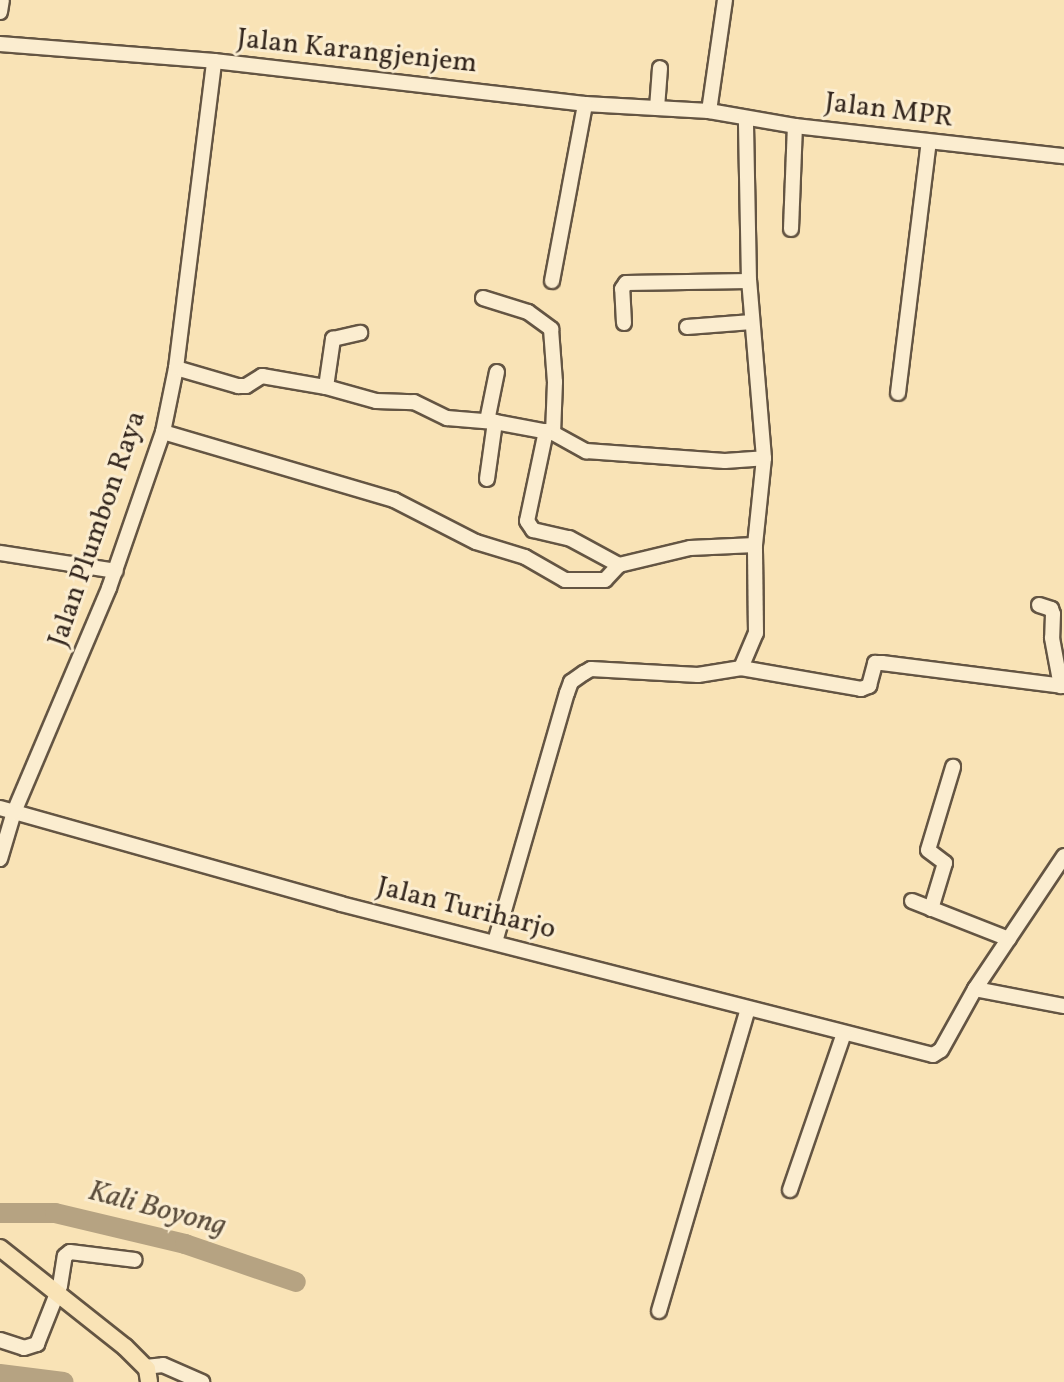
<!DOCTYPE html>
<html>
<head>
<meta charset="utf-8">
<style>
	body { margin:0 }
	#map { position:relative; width:1064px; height:1382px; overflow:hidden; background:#f9e3b6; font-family:Vollkorn,serif }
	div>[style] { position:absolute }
	.river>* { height:20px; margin:-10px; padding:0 10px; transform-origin:10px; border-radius:10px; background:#b6a382 }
	.roads { filter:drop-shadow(2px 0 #645543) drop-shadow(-2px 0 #645543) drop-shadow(0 2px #645543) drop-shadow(0 -2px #645543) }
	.minor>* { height:14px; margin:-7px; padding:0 7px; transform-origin:7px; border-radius:7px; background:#fbedd0 }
	.major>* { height:16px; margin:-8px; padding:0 8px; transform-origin:8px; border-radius:8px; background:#f9e3b6 }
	span { translate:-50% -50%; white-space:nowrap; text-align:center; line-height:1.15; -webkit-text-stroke:6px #fbedd0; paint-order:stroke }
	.street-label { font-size:28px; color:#33261d }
	.water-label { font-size:30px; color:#5a4c3b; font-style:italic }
</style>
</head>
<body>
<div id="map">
	<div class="river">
		<i style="left:0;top:1213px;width:55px"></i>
		<i style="left:55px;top:1213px;width:134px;rotate:13.4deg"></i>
		<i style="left:185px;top:1244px;width:117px;rotate:18.9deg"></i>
		<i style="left:0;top:1374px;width:64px;rotate:7.1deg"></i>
	</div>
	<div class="roads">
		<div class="minor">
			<i style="left:0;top:12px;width:12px;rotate:-81deg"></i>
			<i style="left:0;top:44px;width:215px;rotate:4.5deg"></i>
			<i style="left:214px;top:61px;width:373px;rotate:6.6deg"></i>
			<i style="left:585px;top:104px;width:124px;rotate:3.2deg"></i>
			<i style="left:709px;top:111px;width:87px;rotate:9.9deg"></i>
			<i style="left:795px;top:126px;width:271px;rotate:6.4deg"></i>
			<i style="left:657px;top:108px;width:40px;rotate:-85.7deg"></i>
			<i style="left:709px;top:111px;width:112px;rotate:-81.8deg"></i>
			<i style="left:791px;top:229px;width:103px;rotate:-87.8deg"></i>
			<i style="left:552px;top:281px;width:180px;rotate:-79.4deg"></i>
			<i style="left:483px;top:298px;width:47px;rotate:17.3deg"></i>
			<i style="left:528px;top:312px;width:29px;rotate:36deg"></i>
			<i style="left:551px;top:329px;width:53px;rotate:85.7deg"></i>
			<i style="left:555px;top:382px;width:51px;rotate:92.2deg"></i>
			<i style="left:624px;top:323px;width:34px;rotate:-93deg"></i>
			<i style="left:622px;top:289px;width:7px;rotate:-56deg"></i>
			<i style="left:626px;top:283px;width:123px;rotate:-0.9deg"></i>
			<i style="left:687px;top:327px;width:65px;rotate:-4.4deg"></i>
			<i style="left:176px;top:368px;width:65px;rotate:16.2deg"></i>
			<i style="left:238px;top:386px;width:8px"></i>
			<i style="left:246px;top:386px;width:19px;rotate:-32deg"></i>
			<i style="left:262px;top:376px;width:65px;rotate:9.8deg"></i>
			<i style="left:326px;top:387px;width:52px;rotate:15.6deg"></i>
			<i style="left:376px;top:401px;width:38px;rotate:2deg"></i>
			<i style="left:414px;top:402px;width:37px;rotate:26deg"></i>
			<i style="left:447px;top:418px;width:48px;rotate:4.8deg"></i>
			<i style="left:495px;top:422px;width:59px;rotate:10.7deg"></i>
			<i style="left:553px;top:433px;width:38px;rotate:29deg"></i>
			<i style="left:586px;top:451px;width:139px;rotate:4.1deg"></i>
			<i style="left:725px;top:461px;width:39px;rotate:-4deg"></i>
			<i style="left:326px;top:387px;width:49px;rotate:-81.7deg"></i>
			<i style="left:333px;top:339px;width:28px;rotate:-13deg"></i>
			<i style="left:898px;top:393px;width:253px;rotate:-83deg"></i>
			<i style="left:487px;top:421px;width:50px;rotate:-78.5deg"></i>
			<i style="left:546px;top:431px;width:92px;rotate:101.9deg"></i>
			<i style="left:527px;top:521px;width:11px;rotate:56deg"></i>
			<i style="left:533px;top:530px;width:37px;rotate:13deg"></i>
			<i style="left:569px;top:538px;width:57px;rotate:28.4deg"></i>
			<i style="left:619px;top:565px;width:73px;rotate:-13.5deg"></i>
			<i style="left:690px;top:548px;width:65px;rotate:-2.6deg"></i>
			<i style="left:163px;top:432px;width:241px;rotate:16.4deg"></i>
			<i style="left:394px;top:500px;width:92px;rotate:27.1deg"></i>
			<i style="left:476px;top:542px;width:51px;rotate:17deg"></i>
			<i style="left:525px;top:557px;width:46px;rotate:29.9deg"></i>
			<i style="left:565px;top:580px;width:40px"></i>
			<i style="left:605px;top:580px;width:21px;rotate:-47deg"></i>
			<i style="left:487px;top:479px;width:58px;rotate:-82deg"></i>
			<i style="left:0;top:553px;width:117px;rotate:8.8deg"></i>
			<i style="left:1039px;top:605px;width:13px;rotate:18deg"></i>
			<i style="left:1051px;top:609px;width:5px;rotate:68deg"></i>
			<i style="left:1053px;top:614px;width:24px;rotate:92deg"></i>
			<i style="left:1052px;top:638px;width:49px;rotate:79.4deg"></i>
			<i style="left:741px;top:668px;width:38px;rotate:-67deg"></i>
			<i style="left:756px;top:633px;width:88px;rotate:-90.7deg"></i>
			<i style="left:755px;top:545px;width:87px;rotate:-84.1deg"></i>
			<i style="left:764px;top:458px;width:178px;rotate:-94.8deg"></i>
			<i style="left:749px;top:281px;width:163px;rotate:-91.1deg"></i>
			<i style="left:0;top:808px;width:354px;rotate:15.7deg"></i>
			<i style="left:341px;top:904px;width:611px;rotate:14.31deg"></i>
			<i style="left:933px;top:1055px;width:9px;rotate:-32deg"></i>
			<i style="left:941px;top:1050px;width:70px;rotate:-60.9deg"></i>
			<i style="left:975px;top:989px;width:160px;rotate:-56.2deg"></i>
			<i style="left:0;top:859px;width:49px;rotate:-73.4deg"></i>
			<i style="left:14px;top:812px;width:243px;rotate:-67deg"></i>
			<i style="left:109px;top:588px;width:165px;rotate:-70.9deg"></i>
			<i style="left:163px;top:432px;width:65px;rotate:-78.5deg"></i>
			<i style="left:176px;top:368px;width:309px;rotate:-82.9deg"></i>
			<i style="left:912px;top:901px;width:104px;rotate:21.4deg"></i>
			<i style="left:931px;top:909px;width:48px;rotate:-73.1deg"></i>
			<i style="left:945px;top:863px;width:21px;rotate:-143deg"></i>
			<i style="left:928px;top:850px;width:87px;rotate:-73.2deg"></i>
			<i style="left:495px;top:942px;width:259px;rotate:-73.9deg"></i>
			<i style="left:567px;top:693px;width:12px;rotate:-70deg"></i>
			<i style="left:571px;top:682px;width:16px;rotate:-35deg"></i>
			<i style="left:584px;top:673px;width:8px;rotate:-30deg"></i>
			<i style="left:591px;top:669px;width:107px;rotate:3.2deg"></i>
			<i style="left:698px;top:675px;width:44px;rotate:-9.2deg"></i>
			<i style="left:741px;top:668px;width:122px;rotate:9.9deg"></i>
			<i style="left:861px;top:689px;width:9px;rotate:-21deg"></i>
			<i style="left:869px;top:686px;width:24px;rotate:-75deg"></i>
			<i style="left:875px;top:663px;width:7px"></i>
			<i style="left:882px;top:663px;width:183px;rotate:7.2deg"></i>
			<i style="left:975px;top:989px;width:91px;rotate:10.8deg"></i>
			<i style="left:790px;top:1190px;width:166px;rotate:-71deg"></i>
			<i style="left:659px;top:1311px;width:315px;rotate:-73.6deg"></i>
			<i style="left:0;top:1340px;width:25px;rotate:18deg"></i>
			<i style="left:24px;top:1348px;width:14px;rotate:-17deg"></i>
			<i style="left:37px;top:1344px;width:62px;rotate:-68.4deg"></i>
			<i style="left:60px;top:1286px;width:30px;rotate:-81deg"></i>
			<i style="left:65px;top:1256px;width:6px;rotate:-39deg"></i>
			<i style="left:70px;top:1252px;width:65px;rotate:7deg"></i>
			<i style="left:145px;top:1367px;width:18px;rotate:-6deg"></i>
			<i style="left:163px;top:1365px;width:43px;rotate:23.6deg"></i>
		</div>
		<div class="major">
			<i style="left:0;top:1248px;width:159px;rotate:38.4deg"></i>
			<i style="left:125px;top:1347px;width:31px;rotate:45deg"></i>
			<i style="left:147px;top:1369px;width:13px;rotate:81deg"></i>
		</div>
	</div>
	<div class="street-label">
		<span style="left:357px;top:52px;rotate:6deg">Jalan Karangjenjem</span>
		<span style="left:889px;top:111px;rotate:7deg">Jalan MPR</span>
		<span style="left:98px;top:529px;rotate:-71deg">Jalan Plumbon Raya</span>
		<span style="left:466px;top:909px;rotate:14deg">Jalan Turiharjo</span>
	</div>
	<div class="water-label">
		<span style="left:157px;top:1209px;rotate:15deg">Kali Boyong</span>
	</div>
</div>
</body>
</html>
